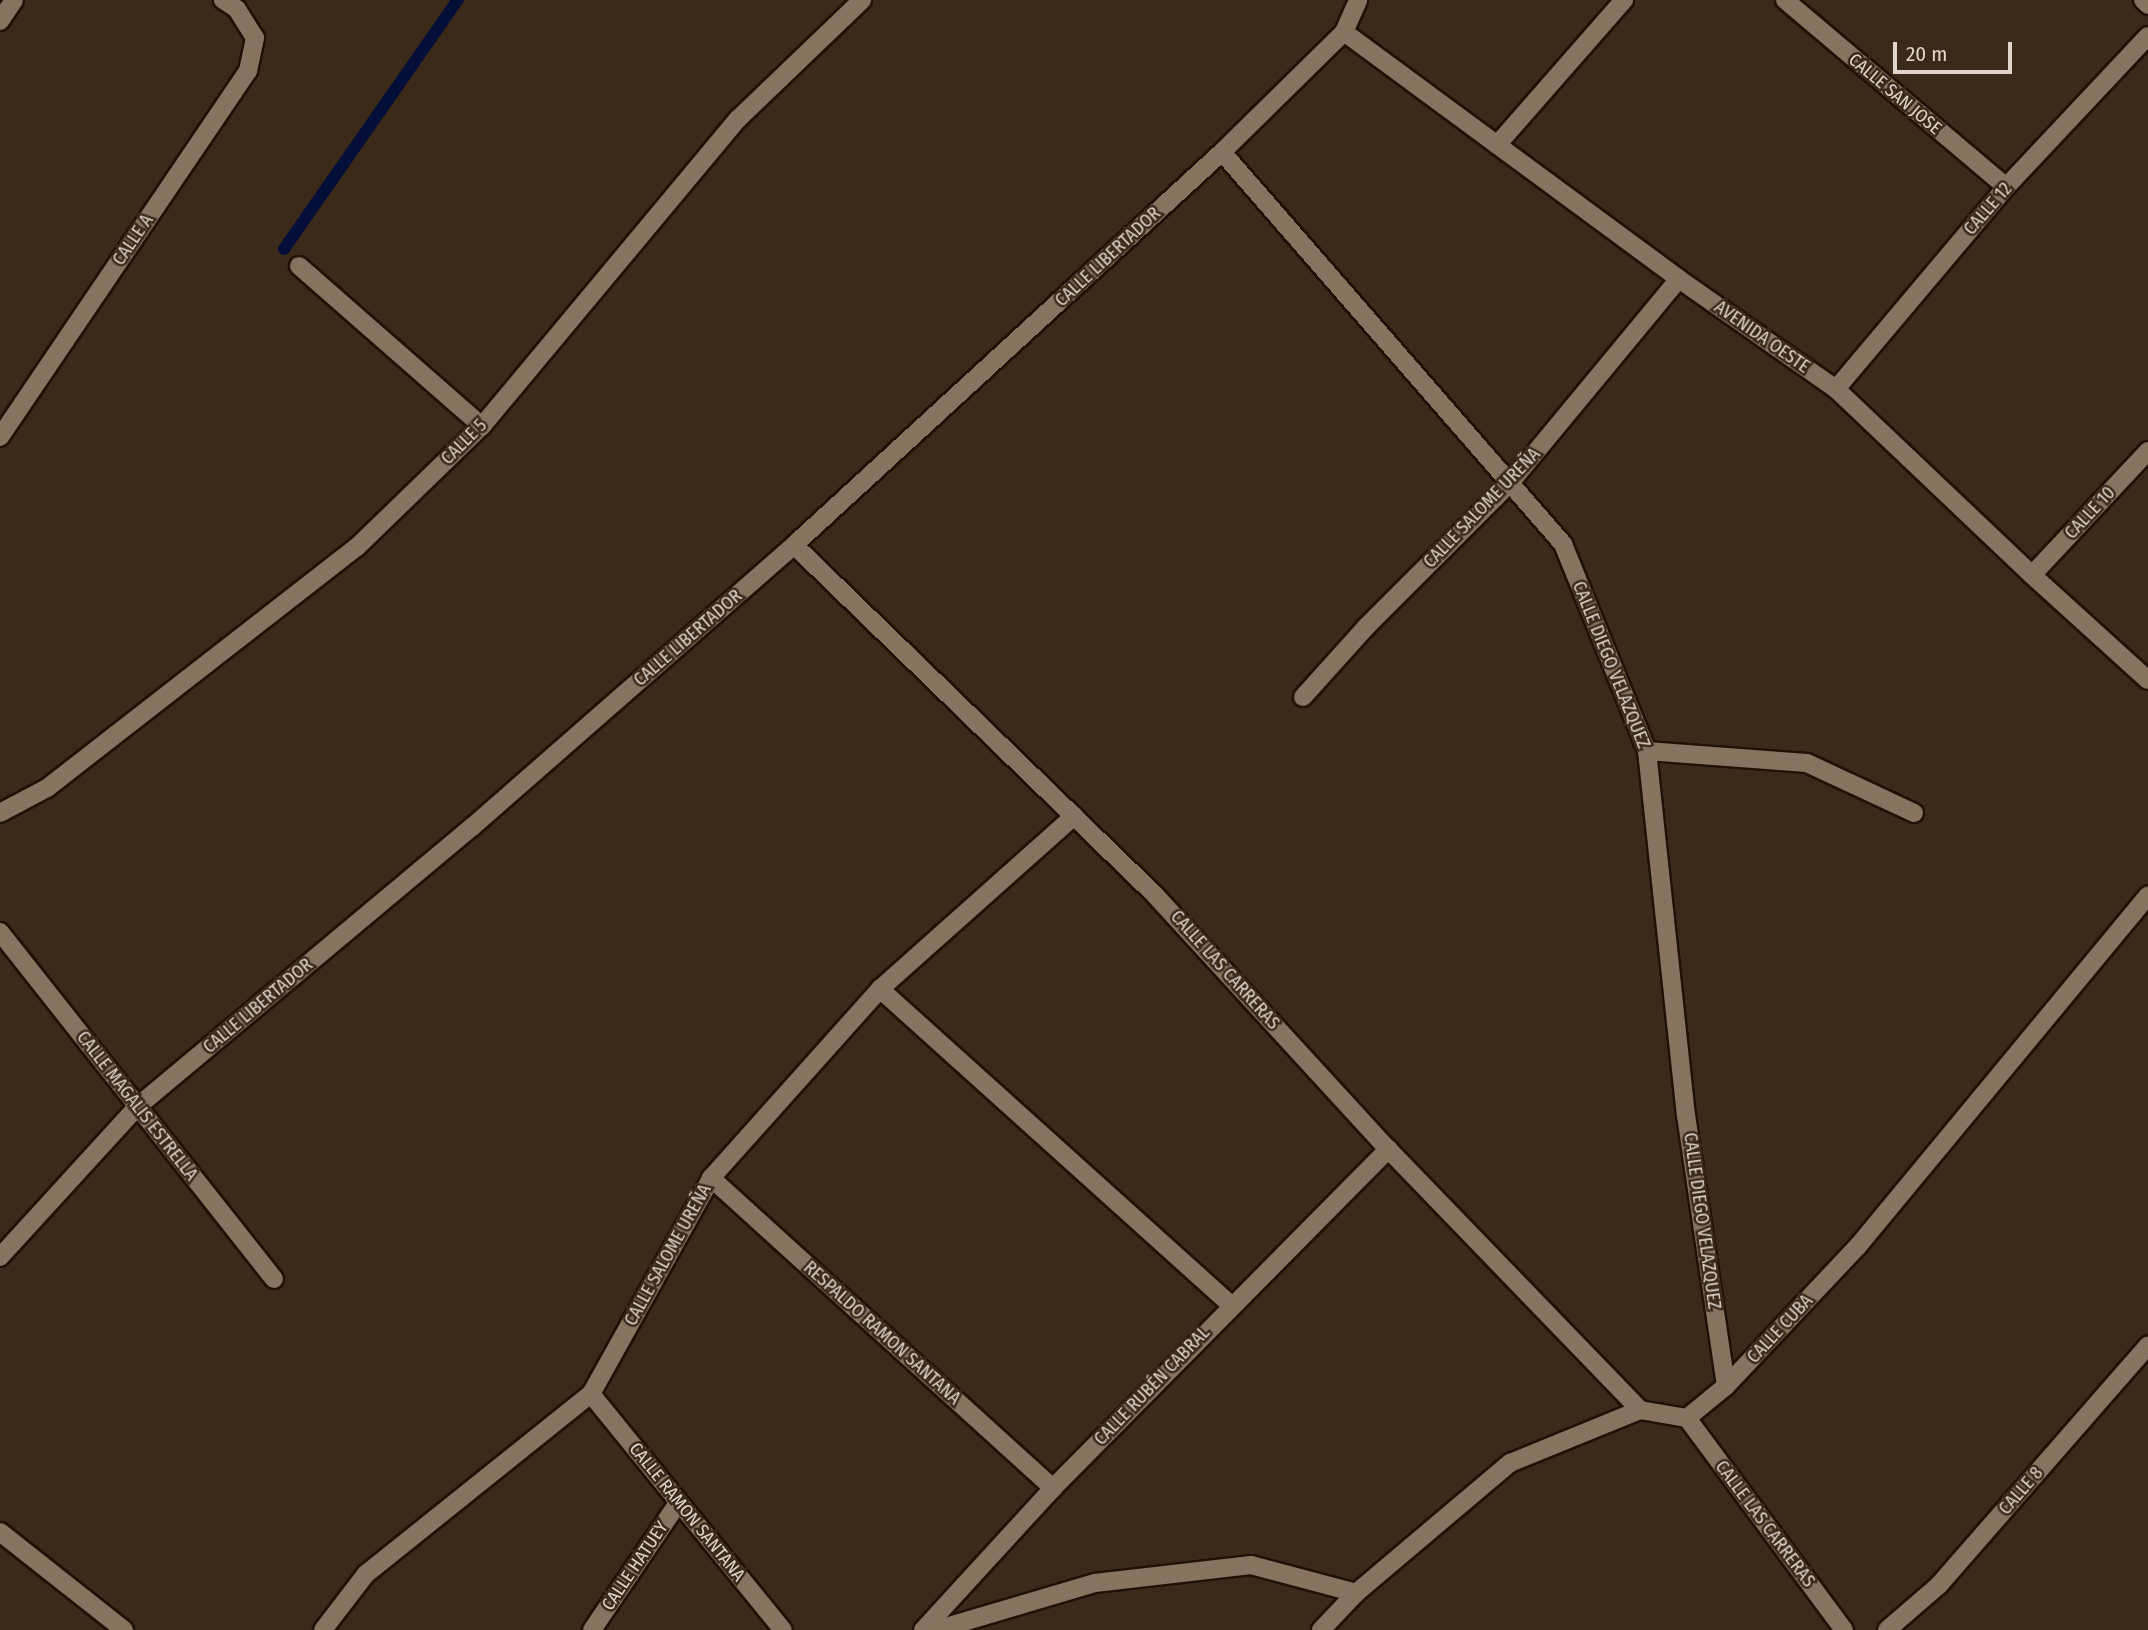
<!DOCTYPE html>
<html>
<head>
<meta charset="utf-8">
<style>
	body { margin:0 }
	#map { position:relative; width:2148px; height:1630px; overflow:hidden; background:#3b291a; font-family:"Fira Sans Condensed",sans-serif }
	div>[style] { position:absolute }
	.stream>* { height:12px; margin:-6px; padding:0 6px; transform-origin:6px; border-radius:6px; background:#030f38 }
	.roads { filter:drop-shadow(2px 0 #211104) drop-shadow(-2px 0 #211104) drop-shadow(0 2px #211104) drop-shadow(0 -2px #211104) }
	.minor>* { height:18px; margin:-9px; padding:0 9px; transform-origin:9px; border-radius:9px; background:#887361 }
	span { translate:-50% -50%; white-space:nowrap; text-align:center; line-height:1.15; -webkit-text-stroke:5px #3b291a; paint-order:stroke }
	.street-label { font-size:18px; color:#e0d4cb }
	.scale { position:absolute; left:1893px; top:42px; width:119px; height:32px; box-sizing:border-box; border:4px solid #e0d4cb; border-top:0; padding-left:9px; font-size:21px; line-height:24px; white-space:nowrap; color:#e0d4cb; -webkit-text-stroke:5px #3b291a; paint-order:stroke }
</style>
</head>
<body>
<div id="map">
	<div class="stream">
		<i style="left:284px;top:249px;width:304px;rotate:-55.1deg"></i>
	</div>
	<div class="roads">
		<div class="minor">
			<i style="left:1785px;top:0;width:289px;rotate:40.2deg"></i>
			<i style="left:2143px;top:0;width:7px;rotate:45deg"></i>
			<i style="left:0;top:21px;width:25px;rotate:-56deg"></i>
			<i style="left:1344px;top:32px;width:416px;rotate:36.4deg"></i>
			<i style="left:1679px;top:279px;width:192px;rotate:35deg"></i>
			<i style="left:1836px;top:389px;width:270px;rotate:43.5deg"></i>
			<i style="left:2032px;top:575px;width:156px;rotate:42.2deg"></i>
			<i style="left:1497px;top:145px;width:193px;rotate:-48.8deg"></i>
			<i style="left:1222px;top:152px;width:520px;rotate:48.98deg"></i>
			<i style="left:1563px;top:544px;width:223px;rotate:67.9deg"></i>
			<i style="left:1647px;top:751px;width:366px;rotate:83.9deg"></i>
			<i style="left:1686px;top:1115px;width:274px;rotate:81.6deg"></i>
			<i style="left:299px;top:266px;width:243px;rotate:41.2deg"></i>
			<i style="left:1836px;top:389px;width:264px;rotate:-49.9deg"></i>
			<i style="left:2006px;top:187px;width:207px;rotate:-46.8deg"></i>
			<i style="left:0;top:437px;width:442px;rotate:-55.9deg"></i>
			<i style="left:248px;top:71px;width:34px;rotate:-78deg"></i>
			<i style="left:255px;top:38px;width:34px;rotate:-122deg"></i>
			<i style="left:237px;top:9px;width:17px;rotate:-147deg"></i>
			<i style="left:794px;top:545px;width:503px;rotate:44.11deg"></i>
			<i style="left:1155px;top:895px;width:345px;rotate:47.5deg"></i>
			<i style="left:1388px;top:1149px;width:363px;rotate:46deg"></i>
			<i style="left:2032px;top:575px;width:170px;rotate:-46.9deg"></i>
			<i style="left:1303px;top:697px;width:94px;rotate:-48deg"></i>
			<i style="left:1366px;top:627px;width:204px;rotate:-45deg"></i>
			<i style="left:1510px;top:483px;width:265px;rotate:-50.4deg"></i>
			<i style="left:1647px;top:751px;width:160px;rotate:4.3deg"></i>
			<i style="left:1807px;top:763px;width:118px;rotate:25deg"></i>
			<i style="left:0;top:813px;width:53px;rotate:-28deg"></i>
			<i style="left:47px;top:788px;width:393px;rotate:-37.9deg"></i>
			<i style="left:357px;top:547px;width:174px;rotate:-44.1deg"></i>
			<i style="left:482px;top:426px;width:400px;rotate:-50.2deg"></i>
			<i style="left:738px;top:119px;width:172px;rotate:-43.8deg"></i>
			<i style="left:0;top:932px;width:442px;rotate:51.7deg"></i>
			<i style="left:880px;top:989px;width:472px;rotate:42deg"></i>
			<i style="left:711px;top:1178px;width:462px;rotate:42.2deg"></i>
			<i style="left:0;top:1257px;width:203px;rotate:-47.6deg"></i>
			<i style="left:137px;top:1107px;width:437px;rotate:-39.9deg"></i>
			<i style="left:472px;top:827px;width:428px;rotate:-41.2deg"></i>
			<i style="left:794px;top:545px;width:581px;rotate:-42.56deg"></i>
			<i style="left:1222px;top:152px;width:171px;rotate:-44.5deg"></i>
			<i style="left:1344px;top:32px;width:35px;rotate:-66deg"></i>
			<i style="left:591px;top:1394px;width:304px;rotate:50.9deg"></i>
			<i style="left:1687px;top:1418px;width:264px;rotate:53.5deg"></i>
			<i style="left:0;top:1532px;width:158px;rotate:38.3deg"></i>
			<i style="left:323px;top:1630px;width:71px;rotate:-52.5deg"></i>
			<i style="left:366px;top:1574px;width:288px;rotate:-38.7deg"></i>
			<i style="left:591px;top:1394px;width:247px;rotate:-60.9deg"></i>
			<i style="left:711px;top:1178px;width:254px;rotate:-48.2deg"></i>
			<i style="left:880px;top:989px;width:260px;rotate:-41.7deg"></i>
			<i style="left:592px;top:1630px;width:153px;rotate:-55.9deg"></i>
			<i style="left:923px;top:1630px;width:193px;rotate:-47.5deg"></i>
			<i style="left:1053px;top:1488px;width:477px;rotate:-45.3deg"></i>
			<i style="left:936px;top:1630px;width:166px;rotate:-16.5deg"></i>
			<i style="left:1095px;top:1583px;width:157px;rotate:-6.6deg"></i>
			<i style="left:1251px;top:1565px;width:109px;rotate:14.9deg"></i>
			<i style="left:1321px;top:1630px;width:51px;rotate:-46.6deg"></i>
			<i style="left:1356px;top:1593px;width:202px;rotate:-40.2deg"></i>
			<i style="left:1510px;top:1463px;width:140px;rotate:-22.2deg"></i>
			<i style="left:1640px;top:1410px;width:48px;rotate:9.7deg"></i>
			<i style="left:1687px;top:1418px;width:50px;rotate:-39.4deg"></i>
			<i style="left:1726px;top:1386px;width:192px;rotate:-46.7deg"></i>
			<i style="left:1858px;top:1246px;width:455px;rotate:-50.4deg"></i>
			<i style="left:1887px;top:1630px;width:69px;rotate:-40.9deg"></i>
			<i style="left:1939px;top:1585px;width:318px;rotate:-48.9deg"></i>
		</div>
	</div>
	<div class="street-label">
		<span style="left:1895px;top:94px;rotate:40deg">CALLE SAN JOSE</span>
		<span style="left:1988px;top:209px;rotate:-49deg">CALLE 12</span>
		<span style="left:133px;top:240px;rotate:-56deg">CALLE A</span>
		<span style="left:1108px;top:257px;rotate:-43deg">CALLE LIBERTADOR</span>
		<span style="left:1762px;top:337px;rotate:35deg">AVENIDA OESTE</span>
		<span style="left:464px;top:442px;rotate:-45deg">CALLE 5</span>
		<span style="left:1482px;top:508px;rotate:-46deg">CALLE SALOME UREÑA</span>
		<span style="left:2090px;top:513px;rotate:-47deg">CALLE 10</span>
		<span style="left:688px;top:638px;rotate:-41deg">CALLE LIBERTADOR</span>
		<span style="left:1611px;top:665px;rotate:68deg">CALLE DIEGO VELAZQUEZ</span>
		<span style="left:1225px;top:970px;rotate:48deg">CALLE LAS CARRERAS</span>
		<span style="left:258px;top:1006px;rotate:-40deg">CALLE LIBERTADOR</span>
		<span style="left:137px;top:1106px;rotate:52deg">CALLE MAGALIS ESTRELLA</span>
		<span style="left:1702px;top:1221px;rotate:82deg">CALLE DIEGO VELAZQUEZ</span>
		<span style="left:668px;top:1255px;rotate:-61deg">CALLE SALOME UREÑA</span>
		<span style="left:1780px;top:1329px;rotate:-47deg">CALLE CUBA</span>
		<span style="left:882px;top:1333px;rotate:42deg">RESPALDO RAMON SANTANA</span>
		<span style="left:1152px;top:1386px;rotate:-46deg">CALLE RUBÉN CABRAL</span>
		<span style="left:2021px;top:1491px;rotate:-49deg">CALLE 8</span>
		<span style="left:687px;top:1512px;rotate:51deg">CALLE RAMON SANTANA</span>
		<span style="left:1765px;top:1524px;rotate:53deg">CALLE LAS CARRERAS</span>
		<span style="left:635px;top:1566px;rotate:-56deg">CALLE HATUEY</span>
	</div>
	<div class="scale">20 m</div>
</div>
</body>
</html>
